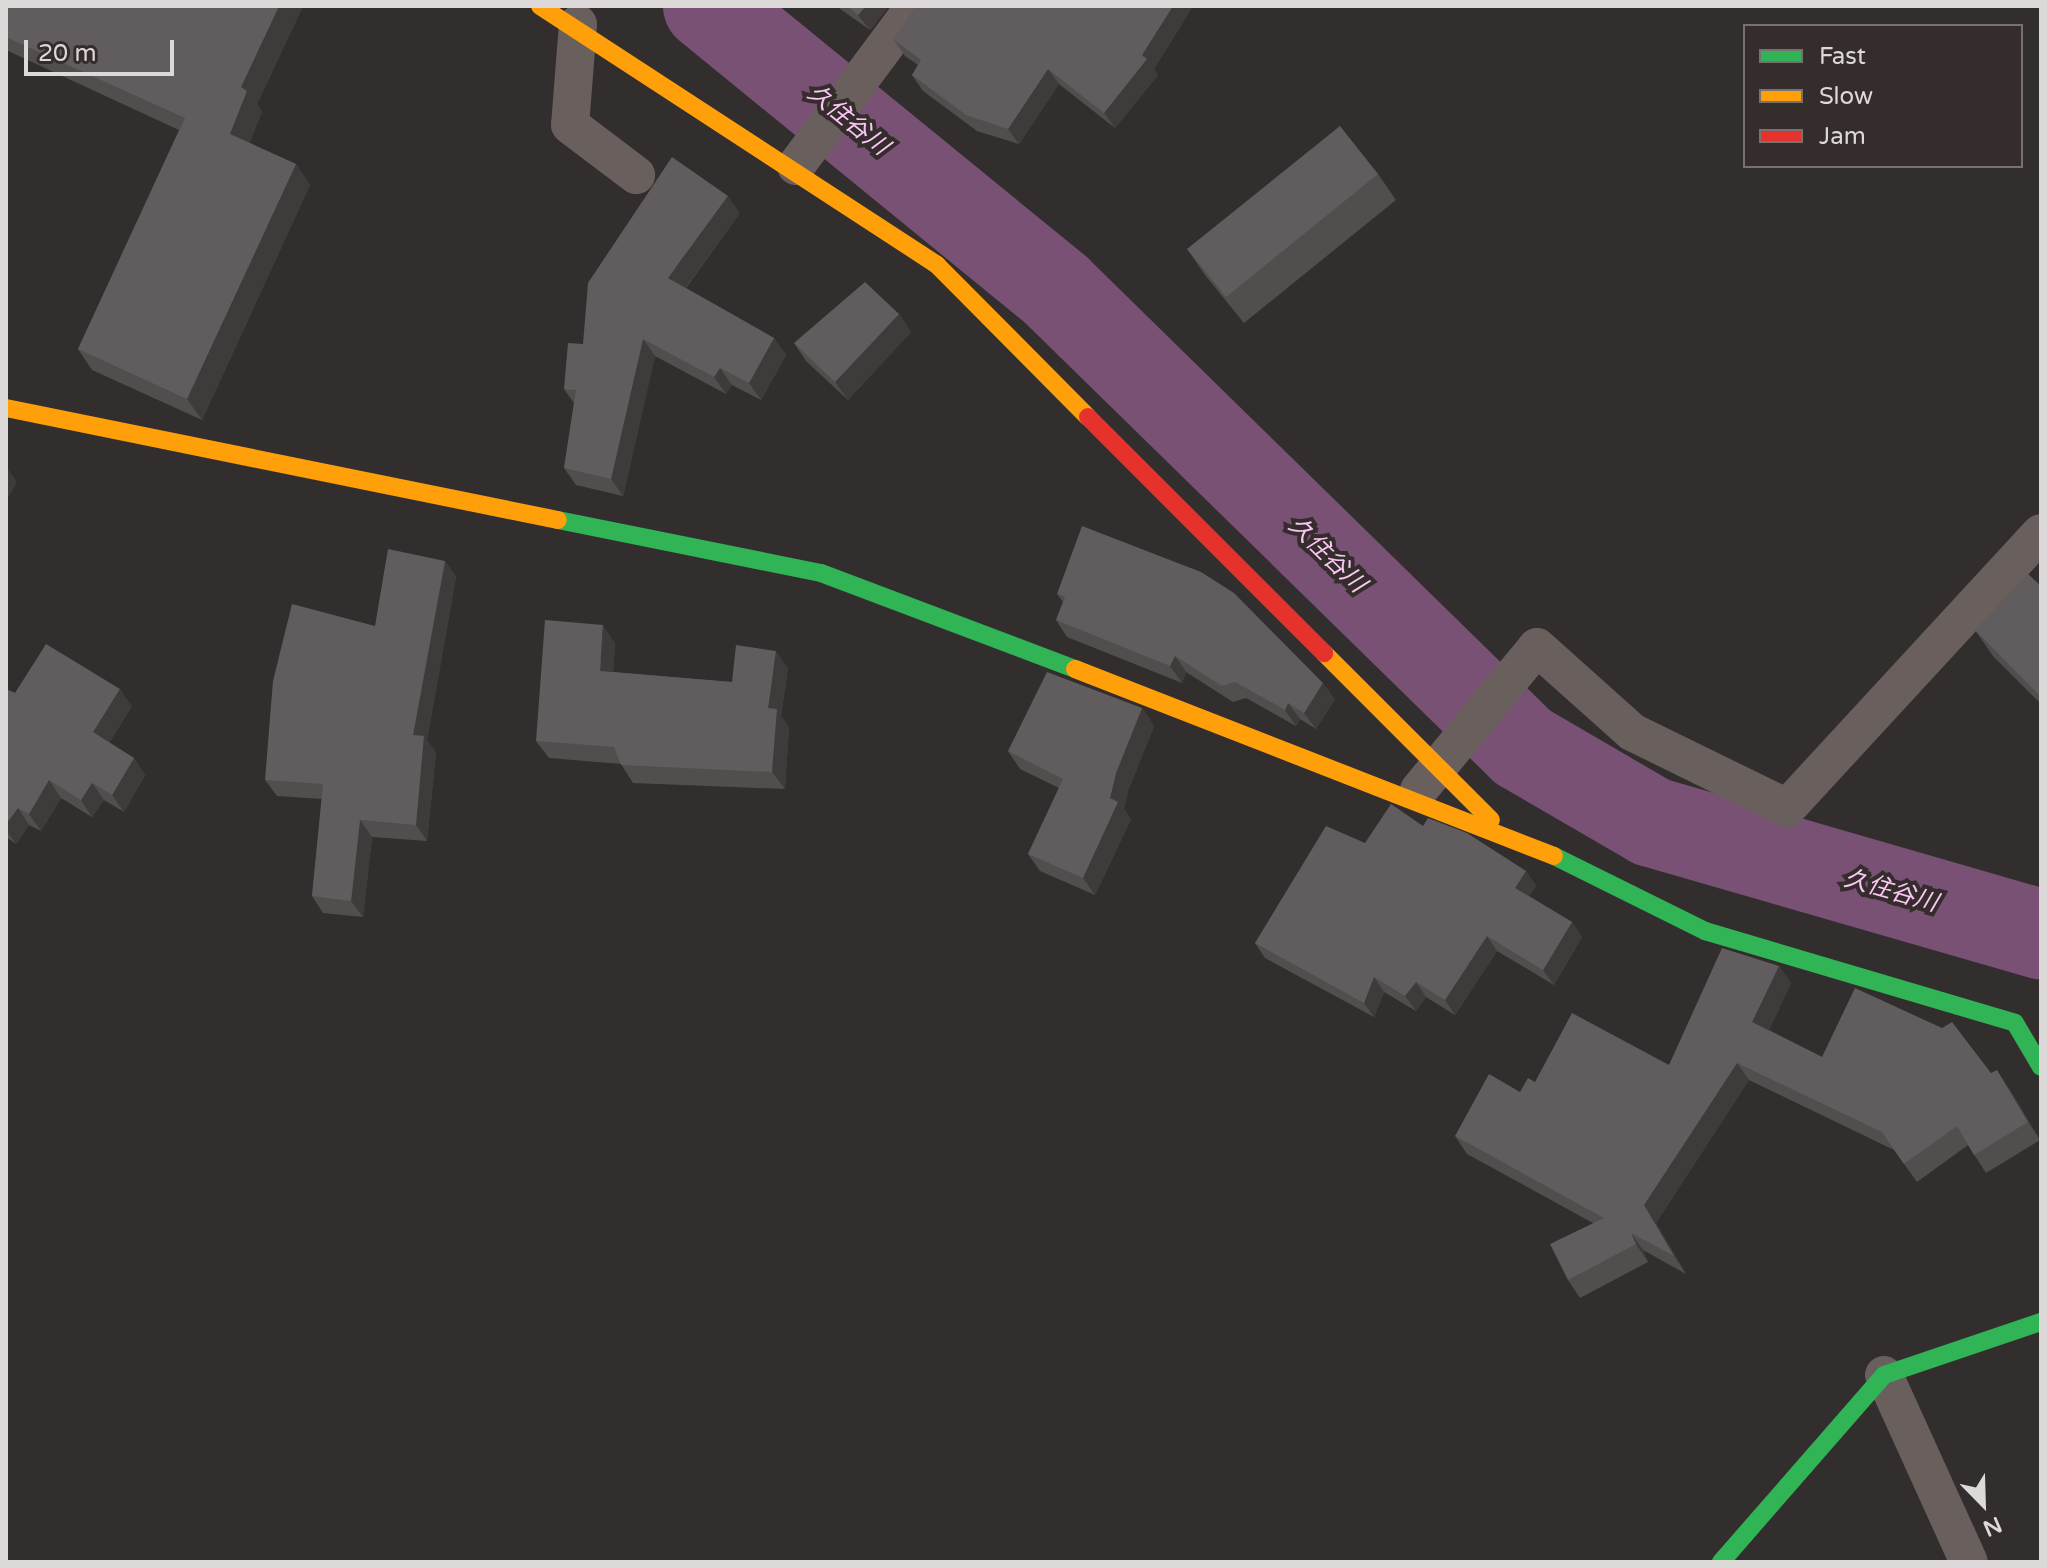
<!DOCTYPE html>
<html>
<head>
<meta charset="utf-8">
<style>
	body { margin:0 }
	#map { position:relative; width:2047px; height:1568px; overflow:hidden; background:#332e2e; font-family:"Varela Round","Noto Sans JP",sans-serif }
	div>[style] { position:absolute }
	.river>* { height:90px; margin:-45px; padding:0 45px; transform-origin:45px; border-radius:45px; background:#785174 }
	.street>* { height:38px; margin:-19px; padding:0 19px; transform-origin:19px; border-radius:19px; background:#69605e }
	.fast>* { height:18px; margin:-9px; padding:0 9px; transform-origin:9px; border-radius:9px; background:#30b455 }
	.slow>* { height:18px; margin:-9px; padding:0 9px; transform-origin:9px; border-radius:9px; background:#ff9f0a }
	.jam>* { height:18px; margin:-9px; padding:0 9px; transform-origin:9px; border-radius:9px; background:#e5322d }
	.wall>* { inset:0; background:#524e4e }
	.shaded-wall>* { inset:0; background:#3f3b3b }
	.building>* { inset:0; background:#615c5d }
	span { translate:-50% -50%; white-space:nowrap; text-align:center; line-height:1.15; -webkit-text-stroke:8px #352c2c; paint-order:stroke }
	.water-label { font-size:24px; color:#fcc7f6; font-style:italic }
	.frame { position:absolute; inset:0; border:8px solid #ded9d9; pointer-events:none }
	.legend { position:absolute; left:1743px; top:24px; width:280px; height:144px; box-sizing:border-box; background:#352c2c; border:2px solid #797171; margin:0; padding:10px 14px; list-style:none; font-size:24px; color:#ded9d9 }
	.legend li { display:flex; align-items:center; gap:16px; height:40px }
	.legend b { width:40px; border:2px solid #797171 }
	.north { position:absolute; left:1943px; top:1464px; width:80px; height:80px; -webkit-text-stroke:6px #352c2c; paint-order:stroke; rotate:157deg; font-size:22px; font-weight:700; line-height:32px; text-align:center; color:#ded9d9 }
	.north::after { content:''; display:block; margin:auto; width:28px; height:36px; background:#ded9d9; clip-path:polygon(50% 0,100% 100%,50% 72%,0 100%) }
	.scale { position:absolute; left:24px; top:40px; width:150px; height:36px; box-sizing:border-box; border:4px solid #ded9d9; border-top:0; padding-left:10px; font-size:24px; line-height:28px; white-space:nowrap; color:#ded9d9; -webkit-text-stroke:6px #352c2c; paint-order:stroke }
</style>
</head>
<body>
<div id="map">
	<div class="river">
		<i style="left:708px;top:6px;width:451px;rotate:39.2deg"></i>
		<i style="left:1057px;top:291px;width:652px;rotate:44.38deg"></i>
		<i style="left:1523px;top:747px;width:149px;rotate:30.2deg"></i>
		<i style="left:1652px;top:822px;width:405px;rotate:16.1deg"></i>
	</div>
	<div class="street">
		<i style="left:578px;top:24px;width:101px;rotate:94.5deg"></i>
		<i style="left:570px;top:125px;width:83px;rotate:37.1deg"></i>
		<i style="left:796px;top:166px;width:199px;rotate:-53.4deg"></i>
		<i style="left:1419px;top:790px;width:185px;rotate:-50.5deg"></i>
		<i style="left:1537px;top:647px;width:127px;rotate:41.8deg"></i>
		<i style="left:1632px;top:732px;width:173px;rotate:26.1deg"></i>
		<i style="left:1787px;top:808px;width:374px;rotate:-47.3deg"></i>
		<i style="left:1884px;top:1375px;width:205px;rotate:65.6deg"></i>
	</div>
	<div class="fast">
		<i style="left:558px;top:520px;width:268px;rotate:11.4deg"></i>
		<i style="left:821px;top:573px;width:272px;rotate:20.7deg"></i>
		<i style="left:1554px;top:856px;width:169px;rotate:26.4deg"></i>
		<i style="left:1705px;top:931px;width:323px;rotate:16.5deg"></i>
		<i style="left:2015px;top:1023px;width:51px;rotate:59.4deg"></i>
		<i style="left:1721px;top:1562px;width:248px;rotate:-48.9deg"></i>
		<i style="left:1884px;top:1375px;width:166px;rotate:-18.7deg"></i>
	</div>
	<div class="slow">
		<i style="left:540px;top:6px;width:474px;rotate:33.1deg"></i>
		<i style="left:937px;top:265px;width:214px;rotate:45.2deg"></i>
		<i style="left:6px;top:408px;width:563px;rotate:11.47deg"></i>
		<i style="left:1324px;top:653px;width:236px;rotate:45deg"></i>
		<i style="left:1075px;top:669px;width:514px;rotate:21.33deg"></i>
	</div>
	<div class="jam">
		<i style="left:1088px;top:417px;width:334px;rotate:45deg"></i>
	</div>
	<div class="wall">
		<i style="clip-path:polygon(6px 6px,303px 6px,257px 104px,262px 112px,249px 143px,296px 164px,310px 185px,202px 420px,92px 370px,78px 349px,179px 130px,6px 50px)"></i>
		<i style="clip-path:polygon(836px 6px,889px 6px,870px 30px)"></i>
		<i style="clip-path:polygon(917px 6px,1193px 6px,1154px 69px,1158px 75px,1115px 128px,1059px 84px,1019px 144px,977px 131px,923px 91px,912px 75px,918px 65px,905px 56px,894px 40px)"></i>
		<i style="clip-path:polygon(1378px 174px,1396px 200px,1244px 323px,1205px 275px,1187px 249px)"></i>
		<i style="clip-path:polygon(740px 213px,686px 288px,774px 338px,786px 355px,761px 400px,732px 385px,726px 394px,655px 356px,623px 496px,576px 485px,564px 468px,574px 403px,564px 389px,583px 344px)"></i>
		<i style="clip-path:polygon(899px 314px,911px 332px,848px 400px,806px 361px,794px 343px)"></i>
		<i style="clip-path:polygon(445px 561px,456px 577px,427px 740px,436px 753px,427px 841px,372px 837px,363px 917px,323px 913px,312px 896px,322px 799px,277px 796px,265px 780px,375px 626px)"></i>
		<i style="clip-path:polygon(2041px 586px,2041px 704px,1993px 656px,1975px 630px)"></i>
		<i style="clip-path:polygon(1057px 594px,1335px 699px,1316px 729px,1300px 719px,1296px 726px,1246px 698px,1233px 702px,1186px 672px,1182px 683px,1067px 637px,1056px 620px,1063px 602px)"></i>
		<i style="clip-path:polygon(615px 643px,613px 672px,732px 682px,788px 668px,781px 716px,789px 727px,785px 789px,633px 783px,621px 764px,549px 758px,536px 741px)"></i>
		<i style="clip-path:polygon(6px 689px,15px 693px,132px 706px,109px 743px,134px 758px,145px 775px,124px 812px,104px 800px,92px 817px,61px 798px,41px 831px,29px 825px,16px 844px,6px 837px)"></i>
		<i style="clip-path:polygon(1142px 708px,1154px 726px,1128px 791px,1124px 809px,1131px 819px,1095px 895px,1040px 871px,1028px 854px,1059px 788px,1020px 769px,1008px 751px)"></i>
		<i style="clip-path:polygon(1423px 826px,1526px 871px,1536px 886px,1529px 896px,1572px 922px,1582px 937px,1554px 985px,1497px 951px,1455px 1015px,1426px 997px,1416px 1011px,1384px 992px,1374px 1017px,1265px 958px,1255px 943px,1365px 843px)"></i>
		<i style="clip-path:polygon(1779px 966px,1791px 983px,1769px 1030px,1822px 1057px,1991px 1073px,2009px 1088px,2040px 1140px,1986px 1173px,1968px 1145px,1917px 1182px,1894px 1150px,1749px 1080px,1656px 1223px,1686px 1274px,1643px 1250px,1648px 1262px,1580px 1298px,1568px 1280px,1593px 1223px,1467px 1154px,1455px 1136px,1535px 1082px,1669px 1065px)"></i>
	</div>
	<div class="shaded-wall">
		<i style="clip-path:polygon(279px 6px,303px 6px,257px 104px,262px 112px,245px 155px,230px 134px,241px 87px)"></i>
		<i style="clip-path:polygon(866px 6px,889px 6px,870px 30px,858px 15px)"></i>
		<i style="clip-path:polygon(1173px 6px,1193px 6px,1154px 69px,1158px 75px,1115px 128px,1104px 113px,1142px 55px)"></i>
		<i style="clip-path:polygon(1048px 69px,1059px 84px,1019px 144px,1008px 129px)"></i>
		<i style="clip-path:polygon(296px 164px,310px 185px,202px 420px,187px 399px)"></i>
		<i style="clip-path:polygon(728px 196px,740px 213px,680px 295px,668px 278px)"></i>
		<i style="clip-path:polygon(899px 314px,911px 332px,848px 400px,835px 382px)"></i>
		<i style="clip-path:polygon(774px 338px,786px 355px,761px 400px,749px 383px)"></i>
		<i style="clip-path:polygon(643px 339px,655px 356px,623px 496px,611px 479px)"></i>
		<i style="clip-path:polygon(720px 368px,732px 385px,726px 394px,714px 377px)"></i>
		<i style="clip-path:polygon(6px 466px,17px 482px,6px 502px)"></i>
		<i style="clip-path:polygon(445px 561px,456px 577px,427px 740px,436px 753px,427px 841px,416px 825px,413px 735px)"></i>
		<i style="clip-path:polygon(603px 625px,615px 643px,612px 689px,600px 671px)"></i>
		<i style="clip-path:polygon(776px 651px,788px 668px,781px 716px,789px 727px,785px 789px,772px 772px,768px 708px)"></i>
		<i style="clip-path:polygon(1175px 656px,1186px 672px,1182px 683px,1170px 666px)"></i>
		<i style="clip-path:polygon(1323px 683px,1335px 699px,1316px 729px,1304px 713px)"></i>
		<i style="clip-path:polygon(120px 689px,132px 706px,105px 749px,93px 732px)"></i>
		<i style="clip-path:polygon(1288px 703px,1300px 719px,1296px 726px,1285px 710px)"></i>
		<i style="clip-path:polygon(1142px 708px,1154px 726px,1128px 791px,1124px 809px,1131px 819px,1095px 895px,1083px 878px,1110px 798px,1116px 773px)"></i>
		<i style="clip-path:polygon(134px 758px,145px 775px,124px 812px,112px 795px)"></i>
		<i style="clip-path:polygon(49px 780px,61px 798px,41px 831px,29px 814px)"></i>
		<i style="clip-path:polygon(92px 783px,104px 800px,92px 817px,81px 800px)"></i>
		<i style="clip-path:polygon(18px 808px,29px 825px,16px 844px,6px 830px,6px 824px)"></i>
		<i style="clip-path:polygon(360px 820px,372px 837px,363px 917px,351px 901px)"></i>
		<i style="clip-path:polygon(1526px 871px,1536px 886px,1525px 902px,1515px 888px)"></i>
		<i style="clip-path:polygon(1572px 922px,1582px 937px,1554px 985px,1543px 970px)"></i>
		<i style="clip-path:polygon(1487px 936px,1497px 951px,1455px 1015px,1445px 1000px)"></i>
		<i style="clip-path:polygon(1779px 966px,1791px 983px,1765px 1040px,1752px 1022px)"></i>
		<i style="clip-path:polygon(1374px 977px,1384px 992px,1374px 1017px,1364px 1003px)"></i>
		<i style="clip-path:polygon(1416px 982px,1426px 997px,1416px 1011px,1405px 996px)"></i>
		<i style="clip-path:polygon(1737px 1063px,1749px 1080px,1656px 1223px,1686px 1274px,1674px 1256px,1644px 1205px)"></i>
		<i style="clip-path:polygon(1997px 1070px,2009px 1088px,2040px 1140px,2028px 1122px)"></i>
		<i style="clip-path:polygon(1631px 1233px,1643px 1250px,1648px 1262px,1636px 1244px)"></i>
	</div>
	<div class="building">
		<i style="clip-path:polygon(6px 6px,279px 6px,241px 87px,247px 91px,230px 134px,296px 164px,187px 399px,78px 349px,185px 118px,6px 37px)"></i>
		<i style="clip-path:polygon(847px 6px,866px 6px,858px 15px)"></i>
		<i style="clip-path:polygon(917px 6px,1173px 6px,1142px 55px,1147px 59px,1104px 113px,1048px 69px,1008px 129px,966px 115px,912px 75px,921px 60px,894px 40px)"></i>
		<i style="clip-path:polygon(1340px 126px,1378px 174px,1226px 297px,1187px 249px)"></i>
		<i style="clip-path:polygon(672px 157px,728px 196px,668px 278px,774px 338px,749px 383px,720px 368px,714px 377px,643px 339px,611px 479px,564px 468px,576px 390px,564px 389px,568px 343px,583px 344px,588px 283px)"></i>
		<i style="clip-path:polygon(865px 282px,899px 314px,835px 382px,794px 343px)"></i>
		<i style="clip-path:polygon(1082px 526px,1201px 572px,1234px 593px,1323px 683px,1304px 713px,1288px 703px,1285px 710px,1235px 682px,1222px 686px,1175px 656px,1170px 666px,1056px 620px,1065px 597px,1057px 594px)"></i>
		<i style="clip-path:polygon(388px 549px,445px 561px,413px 735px,424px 736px,416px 825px,360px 820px,351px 901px,312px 896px,323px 784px,265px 780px,273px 681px,292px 604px,375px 626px)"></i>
		<i style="clip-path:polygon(2028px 574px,2041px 586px,2041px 697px,1975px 630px)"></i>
		<i style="clip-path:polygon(545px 620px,603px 625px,600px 671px,732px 682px,736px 645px,776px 651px,768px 708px,777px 709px,772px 772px,621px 765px,614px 747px,536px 741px)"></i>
		<i style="clip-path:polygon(46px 644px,120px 689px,93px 732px,134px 758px,112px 795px,92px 783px,81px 800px,49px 780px,29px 814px,18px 808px,6px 824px,6px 689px,15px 693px)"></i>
		<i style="clip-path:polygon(1047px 672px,1142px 708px,1116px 773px,1110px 798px,1118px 802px,1083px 878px,1028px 854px,1063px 779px,1008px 751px)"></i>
		<i style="clip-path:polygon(1391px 804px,1423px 826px,1428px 818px,1467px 833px,1526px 871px,1515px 888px,1572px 922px,1543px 970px,1487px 936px,1445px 1000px,1416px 982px,1405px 996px,1374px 977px,1364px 1003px,1255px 943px,1326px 826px,1365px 843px)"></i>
		<i style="clip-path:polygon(1722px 948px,1779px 966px,1752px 1022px,1822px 1057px,1855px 988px,1942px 1028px,1952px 1022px,1991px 1073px,1997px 1070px,2028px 1122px,1974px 1155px,1957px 1126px,1904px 1164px,1882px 1132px,1737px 1063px,1644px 1205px,1674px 1256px,1631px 1233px,1636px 1244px,1568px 1280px,1550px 1244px,1604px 1218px,1455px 1136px,1489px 1074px,1520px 1092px,1528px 1078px,1535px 1082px,1572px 1013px,1669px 1065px)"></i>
	</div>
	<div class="water-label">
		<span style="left:848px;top:120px;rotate:39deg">久住谷川</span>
		<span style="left:1327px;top:555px;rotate:44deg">久住谷川</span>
		<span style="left:1891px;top:891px;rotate:16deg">久住谷川</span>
	</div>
	<div class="frame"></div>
	<ul class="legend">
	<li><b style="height:10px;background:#30b455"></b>Fast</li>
	<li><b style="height:10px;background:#ff9f0a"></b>Slow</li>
	<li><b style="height:10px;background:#e5322d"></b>Jam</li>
	</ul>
	<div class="north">N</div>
	<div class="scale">20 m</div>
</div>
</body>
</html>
